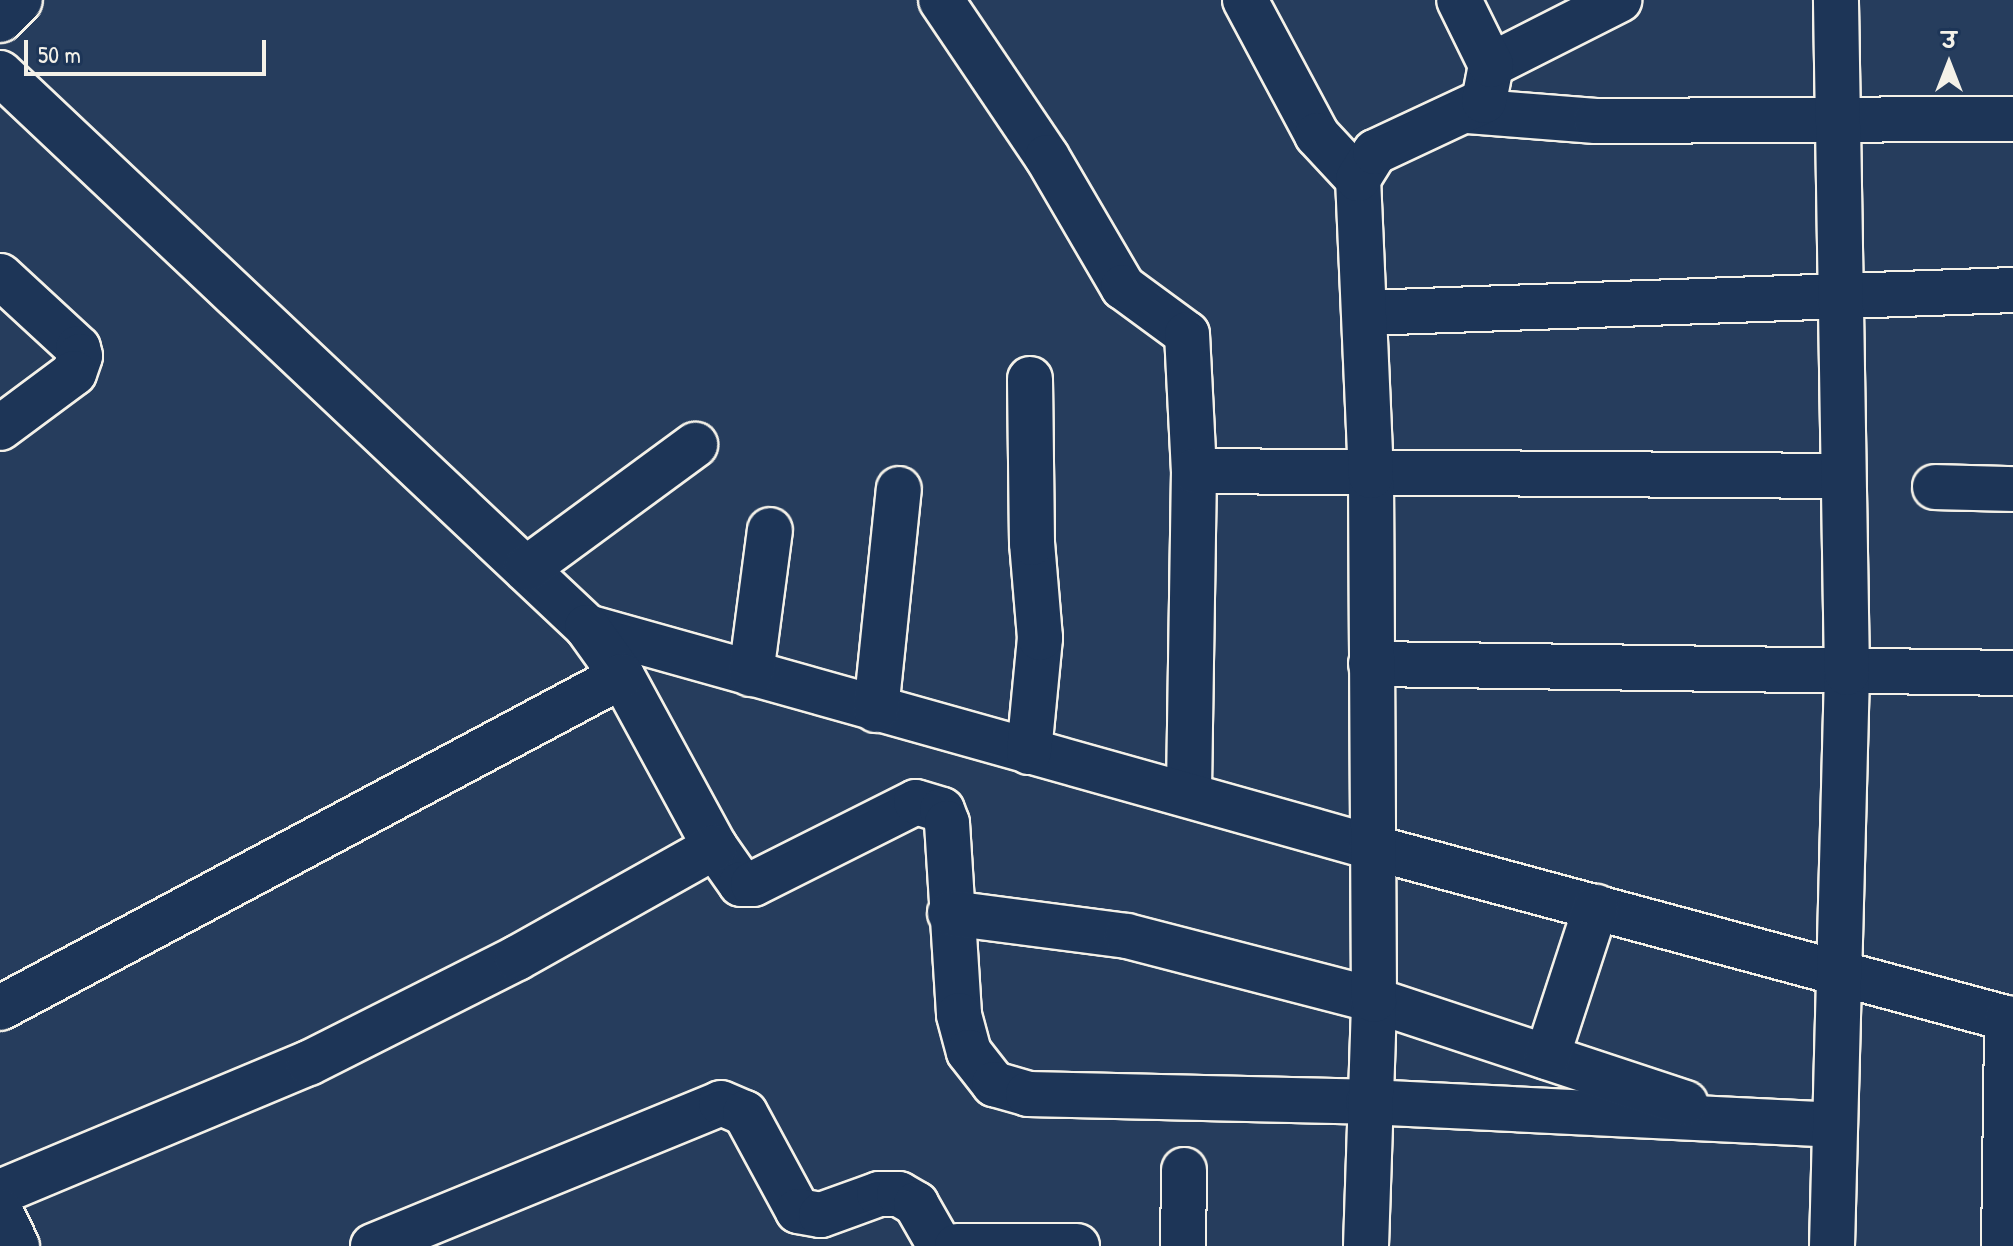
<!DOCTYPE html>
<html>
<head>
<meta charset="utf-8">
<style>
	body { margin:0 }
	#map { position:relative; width:2013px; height:1246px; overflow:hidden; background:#263d5d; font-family:"Patrick Hand","Playpen Sans Deva",sans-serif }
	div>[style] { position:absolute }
	.roads { filter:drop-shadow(2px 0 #f4f1e8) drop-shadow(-2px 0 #f4f1e8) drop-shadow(0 2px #f4f1e8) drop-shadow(0 -2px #f4f1e8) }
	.minor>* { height:44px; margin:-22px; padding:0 22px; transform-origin:22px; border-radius:22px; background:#1d3557 }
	span { translate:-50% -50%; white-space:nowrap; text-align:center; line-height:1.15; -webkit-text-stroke:6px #1d3557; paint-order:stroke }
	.north { position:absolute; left:1909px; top:24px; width:80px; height:80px; -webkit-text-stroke:6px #1d3557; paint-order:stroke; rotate:0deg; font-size:22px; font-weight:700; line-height:32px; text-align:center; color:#f4f1e8 }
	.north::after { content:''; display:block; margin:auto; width:28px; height:36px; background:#f4f1e8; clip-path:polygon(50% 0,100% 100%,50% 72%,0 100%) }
	.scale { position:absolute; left:24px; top:40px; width:242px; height:36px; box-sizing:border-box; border:4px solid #f4f1e8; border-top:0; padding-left:10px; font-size:24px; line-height:28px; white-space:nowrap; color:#f4f1e8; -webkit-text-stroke:6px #1d3557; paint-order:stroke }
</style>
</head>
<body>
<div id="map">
	<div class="roads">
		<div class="minor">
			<i style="left:941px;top:0;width:189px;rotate:56deg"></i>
			<i style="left:1047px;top:157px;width:151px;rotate:59.7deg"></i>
			<i style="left:1123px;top:287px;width:79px;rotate:36.3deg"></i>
			<i style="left:1187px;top:334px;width:137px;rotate:87.1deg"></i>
			<i style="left:1194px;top:471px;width:324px;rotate:90.9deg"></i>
			<i style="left:1245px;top:0;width:153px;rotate:61.9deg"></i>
			<i style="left:1317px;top:135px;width:60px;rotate:47deg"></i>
			<i style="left:0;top:20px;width:28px;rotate:-45deg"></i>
			<i style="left:1491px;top:65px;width:144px;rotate:-26.9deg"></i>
			<i style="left:0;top:73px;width:807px;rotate:43.34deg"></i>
			<i style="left:587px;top:627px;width:814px;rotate:15.67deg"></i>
			<i style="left:1371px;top:847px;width:665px;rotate:15.08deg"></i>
			<i style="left:1468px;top:111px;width:128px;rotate:4.5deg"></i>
			<i style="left:1596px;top:121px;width:417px;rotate:-0.3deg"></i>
			<i style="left:0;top:276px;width:106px;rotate:42.7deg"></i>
			<i style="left:78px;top:348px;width:8px;rotate:76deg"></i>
			<i style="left:80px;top:356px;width:18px;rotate:109deg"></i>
			<i style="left:74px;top:373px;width:92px;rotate:143.4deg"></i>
			<i style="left:1365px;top:313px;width:648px;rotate:-2.03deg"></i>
			<i style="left:1194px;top:471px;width:647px;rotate:0.44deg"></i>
			<i style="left:1935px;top:487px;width:78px;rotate:1.5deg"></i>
			<i style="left:526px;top:569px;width:210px;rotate:-36.3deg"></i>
			<i style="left:587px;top:627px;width:60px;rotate:54.5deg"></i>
			<i style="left:622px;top:676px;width:195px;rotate:61.5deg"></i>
			<i style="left:715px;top:847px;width:45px;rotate:54.9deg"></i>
			<i style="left:741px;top:884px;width:12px"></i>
			<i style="left:753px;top:884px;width:182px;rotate:-26.7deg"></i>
			<i style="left:916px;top:802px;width:27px;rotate:17deg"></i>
			<i style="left:942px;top:810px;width:14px;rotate:69deg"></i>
			<i style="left:947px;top:823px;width:192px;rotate:86.4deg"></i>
			<i style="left:959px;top:1015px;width:38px;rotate:75deg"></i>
			<i style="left:969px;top:1052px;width:41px;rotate:52deg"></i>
			<i style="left:994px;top:1084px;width:35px;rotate:16deg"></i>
			<i style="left:1028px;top:1094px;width:340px;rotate:1.3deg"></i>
			<i style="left:1368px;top:1102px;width:466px;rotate:2.8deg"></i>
			<i style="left:1371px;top:664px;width:642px;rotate:0.8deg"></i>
			<i style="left:751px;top:674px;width:145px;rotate:-82.5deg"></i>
			<i style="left:876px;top:710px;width:222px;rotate:-84.1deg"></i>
			<i style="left:1029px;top:752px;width:115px;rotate:-84.5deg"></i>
			<i style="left:1040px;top:638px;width:95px;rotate:-94.8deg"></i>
			<i style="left:1032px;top:543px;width:164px;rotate:-90.7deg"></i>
			<i style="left:950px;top:913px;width:178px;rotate:7.4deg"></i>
			<i style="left:1127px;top:936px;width:255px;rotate:14.5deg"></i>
			<i style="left:1374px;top:1000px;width:328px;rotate:18.3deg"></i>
			<i style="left:0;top:1008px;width:705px;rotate:-28.09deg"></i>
			<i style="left:1547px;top:1057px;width:158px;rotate:-71.9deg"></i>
			<i style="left:0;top:1192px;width:335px;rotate:-22.7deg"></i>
			<i style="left:309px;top:1063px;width:233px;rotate:-26.8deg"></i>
			<i style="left:517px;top:958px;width:227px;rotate:-29.3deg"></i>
			<i style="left:0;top:1211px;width:39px;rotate:64deg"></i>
			<i style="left:373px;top:1246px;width:376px;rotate:-22.3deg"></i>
			<i style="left:721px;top:1103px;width:26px;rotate:23deg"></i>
			<i style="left:745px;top:1113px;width:111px;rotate:61.6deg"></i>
			<i style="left:798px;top:1211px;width:23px;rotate:10deg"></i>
			<i style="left:821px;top:1215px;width:62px;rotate:-19.9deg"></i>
			<i style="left:879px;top:1194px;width:20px"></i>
			<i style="left:899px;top:1194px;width:20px;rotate:30deg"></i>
			<i style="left:916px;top:1204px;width:48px;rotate:60.3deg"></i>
			<i style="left:957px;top:1246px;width:120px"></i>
			<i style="left:1183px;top:1246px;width:76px;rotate:-89.2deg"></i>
			<i style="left:1366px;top:1246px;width:246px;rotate:-88.1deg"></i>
			<i style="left:1374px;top:1000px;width:524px;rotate:-90.33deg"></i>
			<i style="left:1371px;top:476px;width:297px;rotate:-92.5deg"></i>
			<i style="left:1358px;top:179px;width:32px;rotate:-58deg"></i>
			<i style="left:1375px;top:152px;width:120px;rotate:-25.1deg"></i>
			<i style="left:1484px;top:101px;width:37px;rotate:-79deg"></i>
			<i style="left:1491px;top:65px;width:72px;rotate:-116.2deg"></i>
			<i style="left:1832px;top:1246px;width:573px;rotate:-88.5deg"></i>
			<i style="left:1847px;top:673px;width:673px;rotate:-90.94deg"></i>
			<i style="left:2004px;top:1246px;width:228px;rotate:-89.2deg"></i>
		</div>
	</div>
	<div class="north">उ</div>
	<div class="scale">50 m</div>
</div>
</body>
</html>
